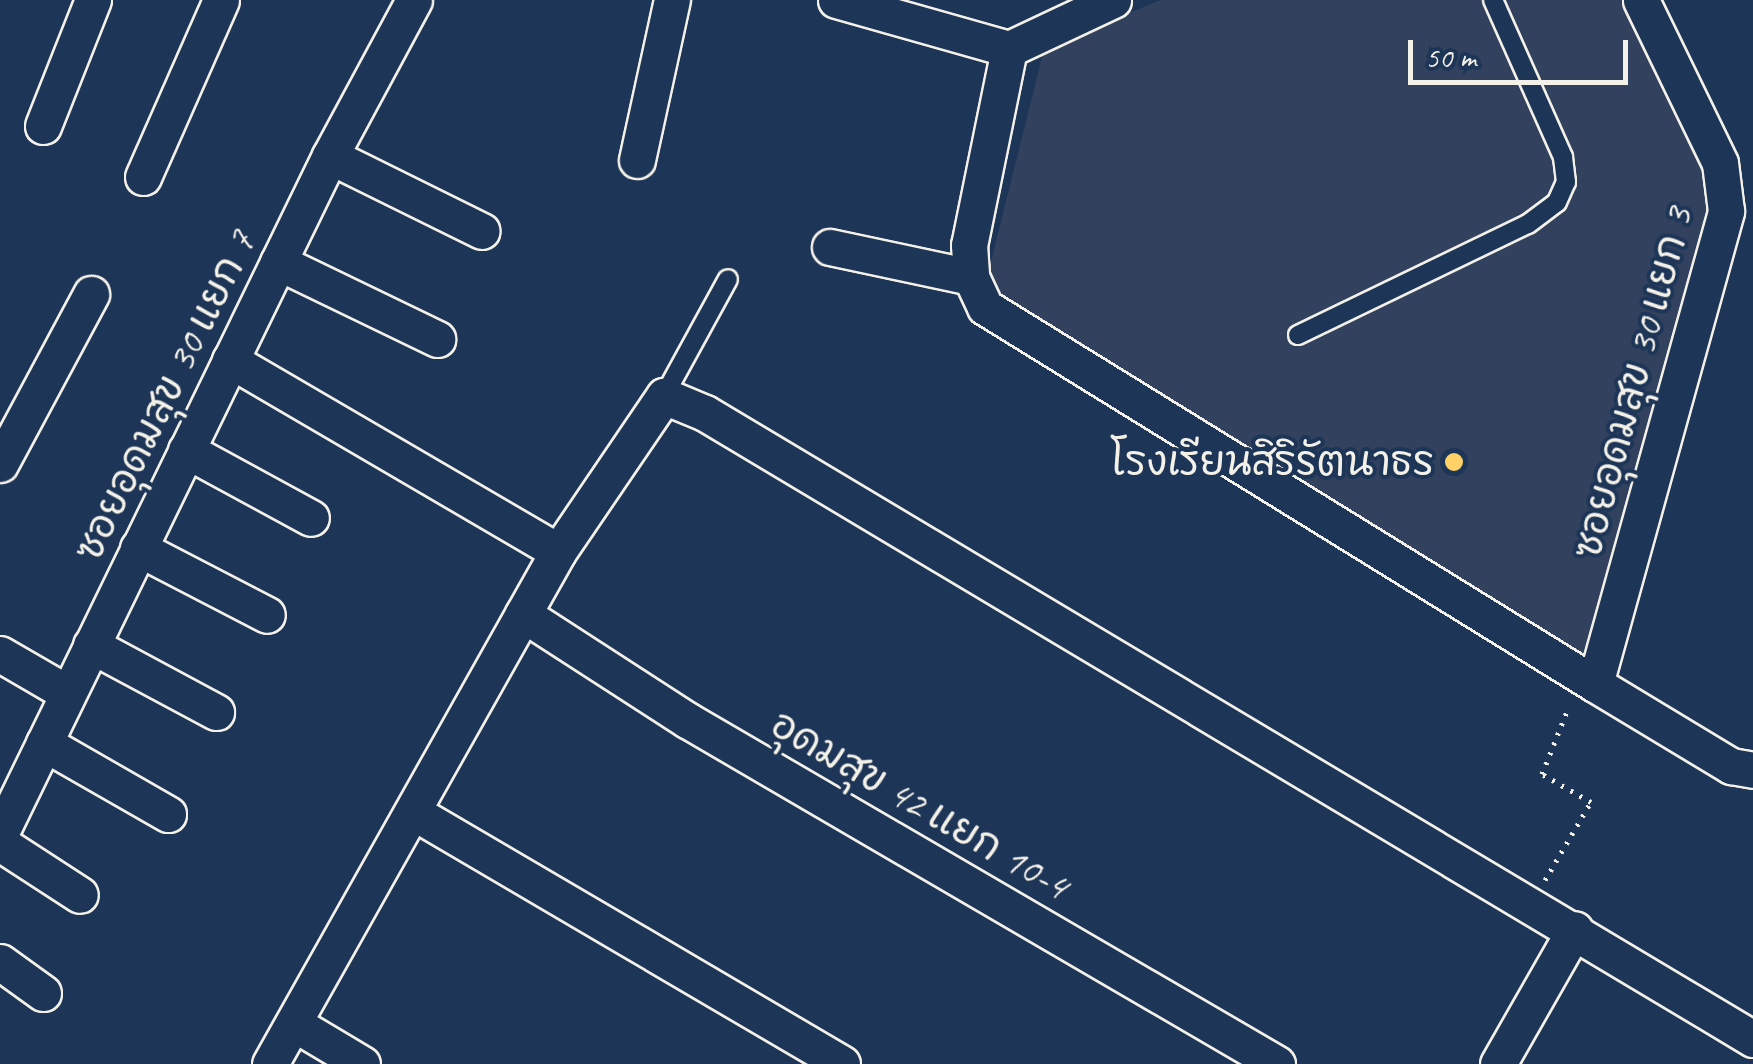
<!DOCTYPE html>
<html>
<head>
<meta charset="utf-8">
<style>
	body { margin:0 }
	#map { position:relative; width:1753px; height:1064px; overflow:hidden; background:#1d3557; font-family:Caveat,"Playpen Sans Thai",sans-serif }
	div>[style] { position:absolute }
	.built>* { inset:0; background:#31415e }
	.path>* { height:5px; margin-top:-2.5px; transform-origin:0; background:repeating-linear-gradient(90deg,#f4f1e8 0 2.5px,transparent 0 10.5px) }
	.roads { filter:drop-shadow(2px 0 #f4f1e8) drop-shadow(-2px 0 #f4f1e8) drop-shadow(0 2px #f4f1e8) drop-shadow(0 -2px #f4f1e8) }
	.service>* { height:18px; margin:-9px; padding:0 9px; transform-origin:9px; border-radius:9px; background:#1d3557 }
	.minor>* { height:35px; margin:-17.5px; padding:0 17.5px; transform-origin:17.5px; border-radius:17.5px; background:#1d3557 }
	.dots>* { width:28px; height:28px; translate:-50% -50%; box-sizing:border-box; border:5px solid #1d3557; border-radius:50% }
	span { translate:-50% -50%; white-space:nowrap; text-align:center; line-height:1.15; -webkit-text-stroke:8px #1d3557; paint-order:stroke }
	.street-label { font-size:40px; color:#f4f1e8 }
	.poi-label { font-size:40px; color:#f4f1e8 }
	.right { translate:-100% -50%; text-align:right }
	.scale { position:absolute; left:1408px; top:40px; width:220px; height:45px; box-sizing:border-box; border:5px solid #f4f1e8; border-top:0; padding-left:12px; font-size:30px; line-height:35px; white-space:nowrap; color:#f4f1e8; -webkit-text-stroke:8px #1d3557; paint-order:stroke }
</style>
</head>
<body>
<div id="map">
	<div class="built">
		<i style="clip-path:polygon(1160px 0,1625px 0,1716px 189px,1588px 654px,1573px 657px,985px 285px,1044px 49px)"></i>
	</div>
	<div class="path">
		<i style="left:1545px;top:880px;width:91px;rotate:-59.5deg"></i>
		<i style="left:1591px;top:802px;width:56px;rotate:-150.3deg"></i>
		<i style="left:1542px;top:774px;width:73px;rotate:-68.3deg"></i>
	</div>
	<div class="roads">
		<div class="service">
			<i style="left:1298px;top:335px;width:255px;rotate:-25.8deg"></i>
			<i style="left:1528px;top:224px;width:36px;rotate:-37deg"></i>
			<i style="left:1557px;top:202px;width:22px;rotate:-66deg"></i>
			<i style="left:1566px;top:182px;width:25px;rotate:-97deg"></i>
			<i style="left:1563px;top:157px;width:172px;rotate:-114deg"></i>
			<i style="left:664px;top:396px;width:133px;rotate:-61.3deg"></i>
		</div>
		<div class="minor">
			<i style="left:836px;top:0;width:180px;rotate:15.8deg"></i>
			<i style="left:1009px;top:49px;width:115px;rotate:-25.2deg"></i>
			<i style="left:1009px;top:49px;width:200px;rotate:101.5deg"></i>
			<i style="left:969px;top:245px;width:32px;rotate:86deg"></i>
			<i style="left:971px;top:277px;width:33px;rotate:65deg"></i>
			<i style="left:985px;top:307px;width:717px;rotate:31.72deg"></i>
			<i style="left:1595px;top:684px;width:159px;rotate:31.1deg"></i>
			<i style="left:1731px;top:766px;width:22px;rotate:10deg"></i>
			<i style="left:43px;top:126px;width:136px;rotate:-68.4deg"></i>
			<i style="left:330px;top:156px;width:169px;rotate:26.3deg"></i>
			<i style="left:637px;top:160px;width:164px;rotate:-77.7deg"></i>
			<i style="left:143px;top:177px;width:193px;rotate:-66.2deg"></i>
			<i style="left:830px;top:247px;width:144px;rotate:12deg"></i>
			<i style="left:278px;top:262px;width:177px;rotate:25.8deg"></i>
			<i style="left:230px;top:360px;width:380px;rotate:30.3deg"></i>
			<i style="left:186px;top:450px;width:142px;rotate:28.5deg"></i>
			<i style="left:0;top:464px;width:193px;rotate:-61.8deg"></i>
			<i style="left:138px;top:548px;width:145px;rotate:27.4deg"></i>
			<i style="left:523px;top:614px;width:195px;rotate:32.9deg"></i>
			<i style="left:687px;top:720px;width:683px;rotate:30.24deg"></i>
			<i style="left:91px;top:645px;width:142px;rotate:28.2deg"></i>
			<i style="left:0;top:654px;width:78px;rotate:30.2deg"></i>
			<i style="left:1595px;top:684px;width:491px;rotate:-74.5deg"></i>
			<i style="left:1726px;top:211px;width:48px;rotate:-97.1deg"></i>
			<i style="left:1720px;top:163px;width:181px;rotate:-115.9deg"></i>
			<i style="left:44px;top:743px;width:143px;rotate:29.8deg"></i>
			<i style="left:415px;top:813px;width:495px;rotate:30.4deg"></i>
			<i style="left:0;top:834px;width:754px;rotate:-64.05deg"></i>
			<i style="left:330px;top:156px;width:177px;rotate:-61.7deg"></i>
			<i style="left:0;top:843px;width:95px;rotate:33deg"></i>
			<i style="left:0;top:962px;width:53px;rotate:35.8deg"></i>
			<i style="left:295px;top:1024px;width:78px;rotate:30.8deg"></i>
			<i style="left:270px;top:1064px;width:587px;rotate:-60.64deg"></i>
			<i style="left:558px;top:552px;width:189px;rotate:-55.8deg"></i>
			<i style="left:664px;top:396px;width:44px;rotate:22.5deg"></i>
			<i style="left:705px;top:413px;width:1221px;rotate:30.85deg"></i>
			<i style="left:1498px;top:1064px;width:155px;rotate:-60.3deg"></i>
		</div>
	</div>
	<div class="dots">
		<i style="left:1454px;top:462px;background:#ffd166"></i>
	</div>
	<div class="street-label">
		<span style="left:1633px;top:383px;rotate:-75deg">ซอยอุดมสุข 30 แยก 3</span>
		<span style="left:165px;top:396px;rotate:-64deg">ซอยอุดมสุข 30 แยก 7</span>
		<span style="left:920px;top:805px;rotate:30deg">อุดมสุข 42 แยก 10-4</span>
	</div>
	<div class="poi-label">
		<span class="right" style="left:1434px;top:462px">โรงเรียนสิริรัตนาธร</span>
	</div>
	<div class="scale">50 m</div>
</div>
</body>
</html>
